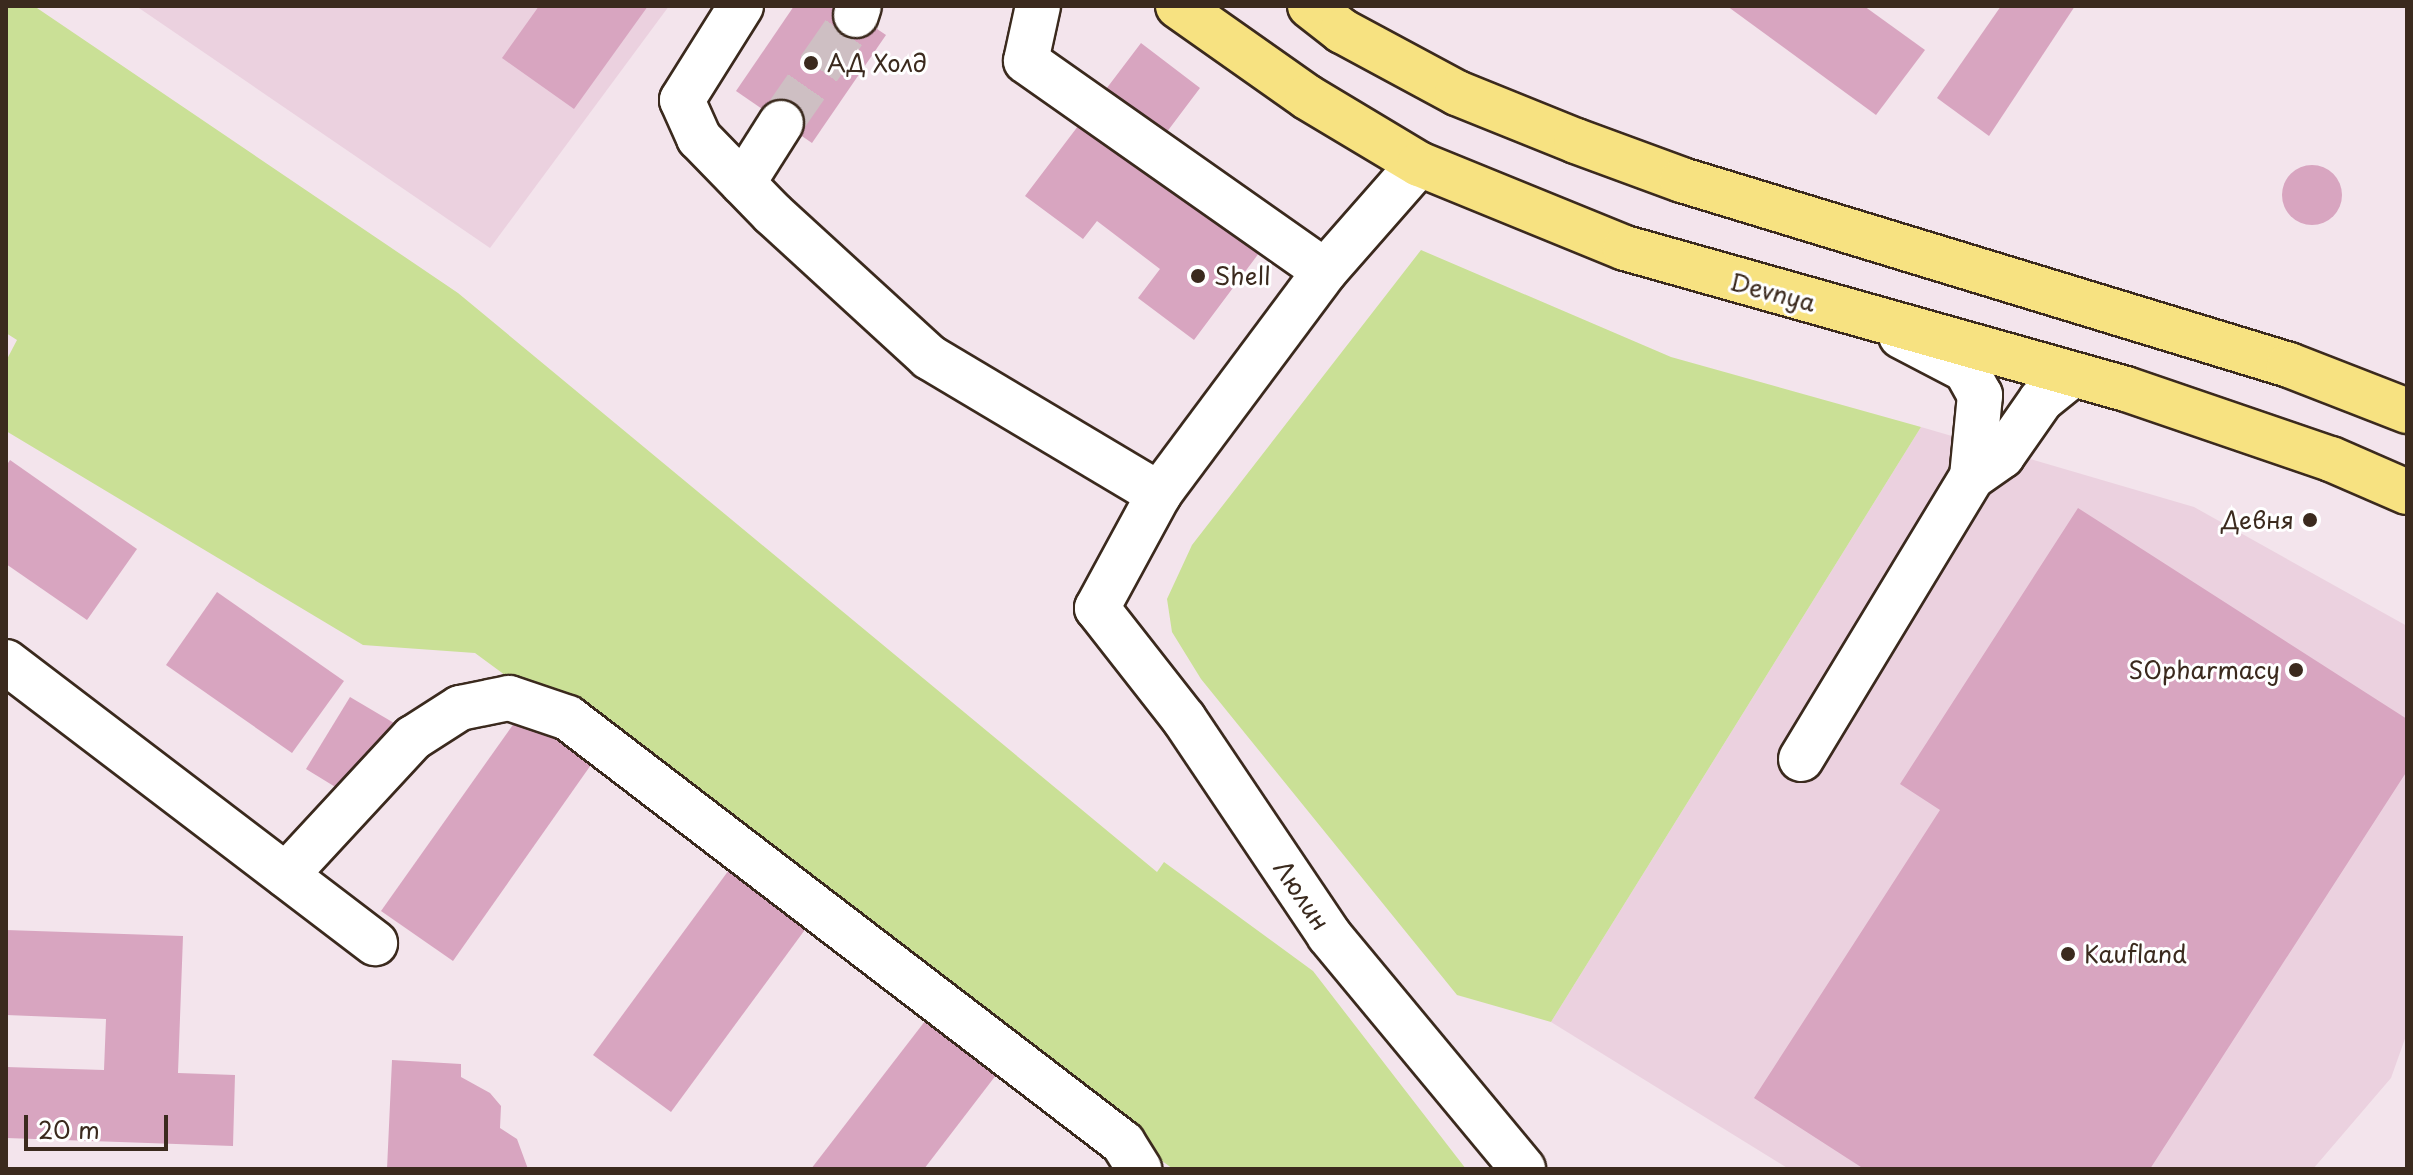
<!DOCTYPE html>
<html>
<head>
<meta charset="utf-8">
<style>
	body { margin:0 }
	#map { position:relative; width:2413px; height:1175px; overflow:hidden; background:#f3e4ec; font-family:"Playpen Sans",sans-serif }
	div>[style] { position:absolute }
	.built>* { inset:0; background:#ebd1df }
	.green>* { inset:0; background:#cae096 }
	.building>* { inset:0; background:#d8a5c0 }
	.round { border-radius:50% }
	.minor-tunnel>* { height:44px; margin-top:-22px; transform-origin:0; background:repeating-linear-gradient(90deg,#cebfc3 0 44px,transparent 0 66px) }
	.roads { filter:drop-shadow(2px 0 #3b2a1e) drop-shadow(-2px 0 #3b2a1e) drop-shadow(0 2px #3b2a1e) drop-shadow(0 -2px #3b2a1e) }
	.minor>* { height:44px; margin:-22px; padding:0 22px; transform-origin:22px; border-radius:22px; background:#fff }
	.major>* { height:44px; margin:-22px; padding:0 22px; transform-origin:22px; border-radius:22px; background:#f7e281 }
	.dots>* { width:22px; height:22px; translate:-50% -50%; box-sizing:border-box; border:4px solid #fff; border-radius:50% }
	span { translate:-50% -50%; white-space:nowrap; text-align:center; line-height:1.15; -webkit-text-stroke:6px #fff; paint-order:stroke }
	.poi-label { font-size:24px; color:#3b2a1e }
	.left { translate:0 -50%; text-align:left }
	.right { translate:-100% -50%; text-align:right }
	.street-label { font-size:24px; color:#3b2a1e }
	.frame { position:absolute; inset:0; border:8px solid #3b2a1e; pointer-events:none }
	.scale { position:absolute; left:24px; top:1115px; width:144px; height:36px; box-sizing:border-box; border:4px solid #3b2a1e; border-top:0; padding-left:10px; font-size:24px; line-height:28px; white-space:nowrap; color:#3b2a1e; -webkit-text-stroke:6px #fff; paint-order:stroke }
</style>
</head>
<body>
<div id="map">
	<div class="built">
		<i style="clip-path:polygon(136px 6px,669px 6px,490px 248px)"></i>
		<i style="clip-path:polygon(1921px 427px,2194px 507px,2407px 626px,2407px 1033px,2391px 1078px,2313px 1169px,1789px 1169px,1551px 1022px)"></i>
	</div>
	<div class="green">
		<i style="clip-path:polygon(6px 6px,34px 6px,458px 293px,1157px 872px,1164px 862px,1313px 971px,1466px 1169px,1173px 1169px,475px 653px,363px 645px,6px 431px,6px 361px,17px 340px,6px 333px)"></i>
		<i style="clip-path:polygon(1421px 250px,1671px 357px,1921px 427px,1551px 1022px,1457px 995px,1201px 679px,1172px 632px,1167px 599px,1192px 545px)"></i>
	</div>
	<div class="building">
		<i style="clip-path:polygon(539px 6px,648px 6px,574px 109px,502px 58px)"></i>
		<i style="clip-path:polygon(794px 6px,843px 6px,886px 35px,812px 143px,736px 91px)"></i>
		<i style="clip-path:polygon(1727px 6px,1864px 6px,1925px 50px,1876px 115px)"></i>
		<i style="clip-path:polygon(2001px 6px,2075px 6px,1989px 136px,1937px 98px)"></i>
		<i style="clip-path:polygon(1141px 43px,1200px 88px,1148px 157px,1265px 245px,1194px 340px,1138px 298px,1160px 269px,1097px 221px,1083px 239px,1025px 196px)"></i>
		<i class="round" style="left:2282px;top:165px;width:60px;height:60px"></i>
		<i style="clip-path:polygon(10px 460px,137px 549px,87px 620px,6px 564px,6px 466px)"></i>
		<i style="clip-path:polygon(2078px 508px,2407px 719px,2407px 771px,2150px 1169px,1864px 1169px,1754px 1098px,1940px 810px,1900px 784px)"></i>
		<i style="clip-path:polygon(217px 592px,344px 681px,292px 753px,166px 665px)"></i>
		<i style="clip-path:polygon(350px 697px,394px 723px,350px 796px,306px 769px)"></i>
		<i style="clip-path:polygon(522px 712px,593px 762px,453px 961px,381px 911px)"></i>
		<i style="clip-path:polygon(737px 859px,815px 916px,671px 1112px,593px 1055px)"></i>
		<i style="clip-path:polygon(6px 930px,183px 936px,178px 1073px,235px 1075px,233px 1146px,6px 1138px,6px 1067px,104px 1070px,106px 1019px,6px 1015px)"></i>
		<i style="clip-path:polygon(932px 1012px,1003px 1066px,924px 1169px,811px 1169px)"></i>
		<i style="clip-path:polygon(392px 1060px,461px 1064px,461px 1077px,490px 1093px,501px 1106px,500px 1128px,517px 1139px,528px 1169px,387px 1169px)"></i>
	</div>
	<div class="minor-tunnel">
		<i style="left:781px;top:123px;width:131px;rotate:-55.2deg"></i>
	</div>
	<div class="roads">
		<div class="minor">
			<i style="left:741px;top:6px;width:111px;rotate:122.1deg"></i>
			<i style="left:682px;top:100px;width:42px;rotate:65.9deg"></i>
			<i style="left:699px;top:138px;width:106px;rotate:45.8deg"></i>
			<i style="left:773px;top:214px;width:212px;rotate:42.5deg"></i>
			<i style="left:929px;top:357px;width:268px;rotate:30.8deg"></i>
			<i style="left:1038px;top:6px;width:56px;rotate:102.3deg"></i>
			<i style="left:1026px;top:61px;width:365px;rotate:35.1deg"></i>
			<i style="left:1325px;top:271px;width:142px;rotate:-48.7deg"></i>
			<i style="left:856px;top:15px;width:9px;rotate:-72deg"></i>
			<i style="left:743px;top:183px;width:71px;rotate:-57.7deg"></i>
			<i style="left:1325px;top:271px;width:278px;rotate:126.7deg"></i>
			<i style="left:1159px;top:494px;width:130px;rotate:118.5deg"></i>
			<i style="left:1097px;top:608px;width:141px;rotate:51.9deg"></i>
			<i style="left:1184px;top:719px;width:260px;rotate:56.1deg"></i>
			<i style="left:1329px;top:935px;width:304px;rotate:50.3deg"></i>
			<i style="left:1901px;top:336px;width:73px;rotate:27.6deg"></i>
			<i style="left:1966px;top:370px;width:29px;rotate:61deg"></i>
			<i style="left:1980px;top:395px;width:82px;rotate:95.6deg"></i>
			<i style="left:6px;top:662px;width:464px;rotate:37.3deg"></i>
			<i style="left:1801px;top:759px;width:330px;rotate:-58.8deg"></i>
			<i style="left:1972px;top:477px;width:37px;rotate:-35deg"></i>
			<i style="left:2002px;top:456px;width:68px;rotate:-55.1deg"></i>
			<i style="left:2041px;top:400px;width:40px;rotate:-39deg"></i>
			<i style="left:286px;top:875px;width:187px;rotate:-47.2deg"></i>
			<i style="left:413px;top:738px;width:56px;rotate:-32.6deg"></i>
			<i style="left:460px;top:708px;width:50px;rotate:-11.5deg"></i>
			<i style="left:509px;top:698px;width:62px;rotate:18.7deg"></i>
			<i style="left:568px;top:718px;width:699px;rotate:37.44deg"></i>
			<i style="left:1123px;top:1143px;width:31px;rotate:58deg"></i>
		</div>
		<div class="major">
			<i style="left:1178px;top:6px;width:158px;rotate:35.2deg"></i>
			<i style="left:1307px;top:97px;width:131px;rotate:30.9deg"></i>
			<i style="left:1419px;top:164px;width:222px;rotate:22.2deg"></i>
			<i style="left:1625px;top:248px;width:520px;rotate:15.72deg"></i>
			<i style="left:2126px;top:389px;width:217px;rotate:18.9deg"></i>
			<i style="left:2331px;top:459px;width:83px;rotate:23.5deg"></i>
			<i style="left:1310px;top:6px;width:41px;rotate:38deg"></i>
			<i style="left:1342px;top:31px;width:131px;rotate:28.3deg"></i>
			<i style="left:1457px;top:93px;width:128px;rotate:22deg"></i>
			<i style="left:1576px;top:141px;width:113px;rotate:20.2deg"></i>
			<i style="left:1682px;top:180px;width:635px;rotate:16.95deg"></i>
			<i style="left:2289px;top:365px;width:127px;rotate:21.3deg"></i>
		</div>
	</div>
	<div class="dots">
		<i style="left:811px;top:63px;background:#3b2a1e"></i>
		<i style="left:1198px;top:276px;background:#3b2a1e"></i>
		<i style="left:2310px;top:520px;background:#3b2a1e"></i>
		<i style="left:2296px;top:670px;background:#3b2a1e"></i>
		<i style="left:2068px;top:954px;background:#3b2a1e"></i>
	</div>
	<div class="poi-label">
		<span class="left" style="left:827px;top:63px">АД Холд</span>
		<span class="left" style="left:1214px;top:276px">Shell</span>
		<span class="right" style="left:2294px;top:520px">Девня</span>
		<span class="right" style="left:2280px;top:670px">SOpharmacy</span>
		<span class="left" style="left:2084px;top:954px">Kaufland</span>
	</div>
	<div class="street-label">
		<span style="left:1773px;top:292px;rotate:15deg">Devnya</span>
		<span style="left:1302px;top:895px;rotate:56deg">Люлин</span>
	</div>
	<div class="frame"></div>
	<div class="scale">20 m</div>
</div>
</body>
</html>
